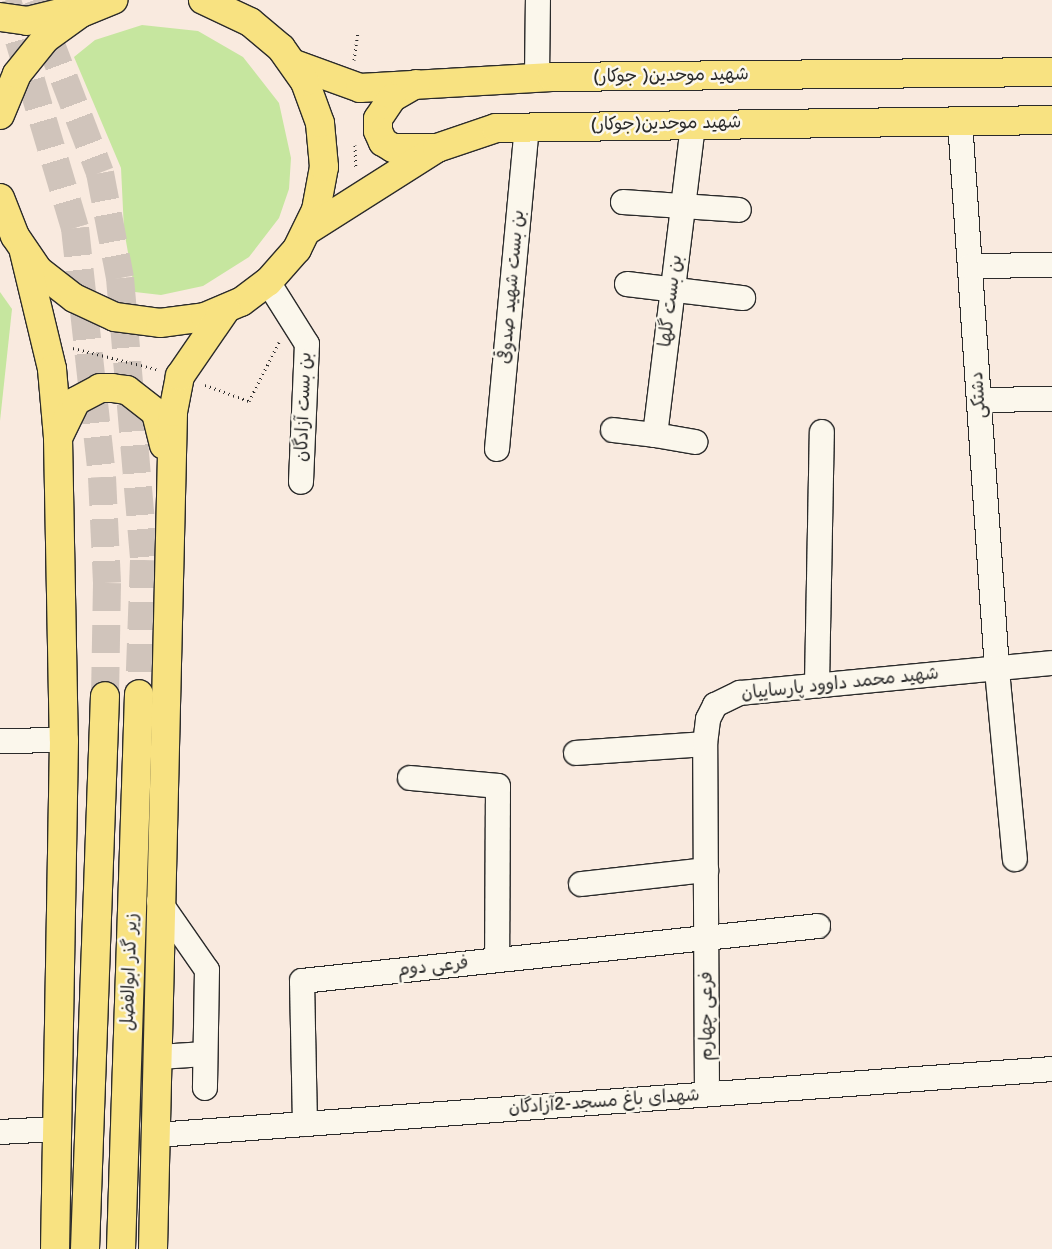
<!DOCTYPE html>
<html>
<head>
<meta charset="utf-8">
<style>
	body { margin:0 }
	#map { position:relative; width:1052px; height:1249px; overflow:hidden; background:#f9eadf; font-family:"Balsamiq Sans","Playpen Sans Arabic",sans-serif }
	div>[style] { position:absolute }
	.green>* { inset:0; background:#c6e69f }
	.major-tunnel>* { height:28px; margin-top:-14px; transform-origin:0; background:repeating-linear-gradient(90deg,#d0c4bb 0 28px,transparent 0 42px) }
	.path>* { height:3px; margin-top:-1.5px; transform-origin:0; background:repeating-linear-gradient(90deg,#2b2b2b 0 1px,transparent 0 5px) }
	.roads { filter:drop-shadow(1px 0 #2b2b2b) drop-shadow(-1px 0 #2b2b2b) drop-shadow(0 1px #2b2b2b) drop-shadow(0 -1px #2b2b2b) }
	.minor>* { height:24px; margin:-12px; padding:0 12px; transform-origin:12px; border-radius:12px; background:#fbf7ec }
	.major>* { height:28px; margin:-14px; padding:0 14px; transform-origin:14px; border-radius:14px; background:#f8e281 }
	span { translate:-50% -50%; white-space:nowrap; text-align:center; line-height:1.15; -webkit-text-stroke:5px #fbf7ec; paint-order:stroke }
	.street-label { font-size:18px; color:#2b2b2b }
</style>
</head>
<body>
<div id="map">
	<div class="green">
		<i style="clip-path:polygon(142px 25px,198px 31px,243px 57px,279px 103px,291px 158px,289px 189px,279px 218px,249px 257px,203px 286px,161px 295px,135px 292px,124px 230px,121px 168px,74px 57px,95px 40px)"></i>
		<i style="clip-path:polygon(0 292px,12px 309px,0 421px)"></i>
	</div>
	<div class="major-tunnel">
		<i style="left:7px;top:0;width:238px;rotate:73.4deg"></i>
		<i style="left:75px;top:228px;width:250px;rotate:83.8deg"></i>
		<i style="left:102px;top:477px;width:106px;rotate:87.3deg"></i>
		<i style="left:107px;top:583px;width:113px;rotate:91deg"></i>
		<i style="left:34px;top:0;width:185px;rotate:69.1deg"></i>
		<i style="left:100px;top:173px;width:107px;rotate:79.2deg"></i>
		<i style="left:120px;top:278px;width:283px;rotate:85.1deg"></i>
		<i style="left:144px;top:560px;width:134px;rotate:92.1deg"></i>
	</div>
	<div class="path">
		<i style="left:354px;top:60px;width:27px;rotate:-82deg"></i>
		<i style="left:355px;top:145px;width:24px;rotate:88deg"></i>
		<i style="left:73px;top:348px;width:86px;rotate:14.2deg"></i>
		<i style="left:205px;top:385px;width:47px;rotate:20deg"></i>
		<i style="left:249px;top:401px;width:66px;rotate:-63deg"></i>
	</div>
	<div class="roads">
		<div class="minor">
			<i style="left:537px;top:77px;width:77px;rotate:-89.3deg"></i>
			<i style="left:960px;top:121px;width:550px;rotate:86.14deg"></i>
			<i style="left:997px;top:670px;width:190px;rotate:84.6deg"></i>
			<i style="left:623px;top:202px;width:116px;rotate:3.9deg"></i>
			<i style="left:970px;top:266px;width:82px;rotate:-0.7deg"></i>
			<i style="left:268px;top:282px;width:73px;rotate:57.8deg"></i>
			<i style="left:307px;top:344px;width:138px;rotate:92.5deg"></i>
			<i style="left:627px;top:284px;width:117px;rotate:6.9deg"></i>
			<i style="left:979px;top:400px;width:73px;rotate:-0.8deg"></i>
			<i style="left:613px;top:430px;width:42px;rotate:6.8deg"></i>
			<i style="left:655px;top:435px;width:313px;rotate:-83deg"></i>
			<i style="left:655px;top:435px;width:41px;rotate:9.9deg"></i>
			<i style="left:497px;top:449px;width:324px;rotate:-84.7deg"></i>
			<i style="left:817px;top:684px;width:252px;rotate:-88.9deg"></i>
			<i style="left:0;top:741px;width:64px;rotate:-0.9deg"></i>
			<i style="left:576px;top:753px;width:129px;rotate:-4deg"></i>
			<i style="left:410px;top:778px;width:88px;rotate:5.2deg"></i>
			<i style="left:498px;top:786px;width:174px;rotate:90.3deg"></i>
			<i style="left:581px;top:884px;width:126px;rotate:-6.4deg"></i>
			<i style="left:159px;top:901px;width:84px;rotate:55.2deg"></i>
			<i style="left:207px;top:970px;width:118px;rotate:91deg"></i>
			<i style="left:159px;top:1057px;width:46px;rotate:-3.7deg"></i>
			<i style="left:707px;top:1094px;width:350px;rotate:-90.3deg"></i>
			<i style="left:705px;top:744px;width:25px;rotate:-83deg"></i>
			<i style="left:708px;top:719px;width:16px;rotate:-63deg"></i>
			<i style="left:715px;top:705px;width:28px;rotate:-26deg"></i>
			<i style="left:740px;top:693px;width:313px;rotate:-5.5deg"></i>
			<i style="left:305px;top:1124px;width:143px;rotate:-91.2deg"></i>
			<i style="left:302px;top:981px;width:519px;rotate:-6.08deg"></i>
			<i style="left:0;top:1132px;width:56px;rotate:-3.1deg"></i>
			<i style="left:156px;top:1135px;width:898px;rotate:-4.21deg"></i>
		</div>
		<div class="major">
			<i style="left:0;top:17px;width:27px;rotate:8deg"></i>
			<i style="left:27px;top:21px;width:50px;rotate:-13.8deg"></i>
			<i style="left:294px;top:64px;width:70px;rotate:20deg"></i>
			<i style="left:360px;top:88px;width:192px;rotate:-3.3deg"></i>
			<i style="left:552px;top:77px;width:500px;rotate:-0.57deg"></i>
			<i style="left:416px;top:84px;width:28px;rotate:150deg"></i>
			<i style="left:392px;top:98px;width:25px;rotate:124deg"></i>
			<i style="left:378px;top:119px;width:12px;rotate:90deg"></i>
			<i style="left:378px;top:131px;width:12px;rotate:66deg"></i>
			<i style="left:383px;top:142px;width:12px;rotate:31deg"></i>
			<i style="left:393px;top:148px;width:44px"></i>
			<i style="left:0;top:115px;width:44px;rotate:-67.5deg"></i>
			<i style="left:17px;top:74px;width:45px;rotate:-51.3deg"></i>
			<i style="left:45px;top:39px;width:44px;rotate:-35.8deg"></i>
			<i style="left:81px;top:13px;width:35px;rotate:-22deg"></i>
			<i style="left:0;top:198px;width:41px;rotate:68.5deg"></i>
			<i style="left:15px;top:236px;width:41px;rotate:55.9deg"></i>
			<i style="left:38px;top:270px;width:46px;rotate:37.9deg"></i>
			<i style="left:74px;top:298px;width:45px;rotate:24.9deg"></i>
			<i style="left:115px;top:317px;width:45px;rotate:7.6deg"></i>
			<i style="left:160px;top:323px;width:45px;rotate:-7.6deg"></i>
			<i style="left:205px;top:317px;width:39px;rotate:-23deg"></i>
			<i style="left:241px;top:302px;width:34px;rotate:-37deg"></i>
			<i style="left:268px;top:282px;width:44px;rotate:-48.7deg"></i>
			<i style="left:297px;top:249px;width:43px;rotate:-64deg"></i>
			<i style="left:316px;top:210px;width:44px;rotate:-79.5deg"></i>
			<i style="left:324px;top:167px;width:44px;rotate:-95.2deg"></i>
			<i style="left:320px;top:123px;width:44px;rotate:-110.1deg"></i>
			<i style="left:305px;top:82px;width:42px;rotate:-125.2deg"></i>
			<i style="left:281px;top:48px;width:40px;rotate:-140deg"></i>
			<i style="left:250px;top:22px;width:52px;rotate:-154.9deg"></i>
			<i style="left:308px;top:230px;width:153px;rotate:-32.4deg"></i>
			<i style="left:437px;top:148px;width:62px;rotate:-18.7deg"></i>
			<i style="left:496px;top:128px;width:556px;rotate:-0.82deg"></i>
			<i style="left:24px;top:252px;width:120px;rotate:76.5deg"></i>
			<i style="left:52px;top:369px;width:69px;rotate:85deg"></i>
			<i style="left:58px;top:438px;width:302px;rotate:88.9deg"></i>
			<i style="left:64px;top:740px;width:509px;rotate:91.01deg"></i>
			<i style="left:58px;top:438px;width:41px;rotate:-64.1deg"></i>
			<i style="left:76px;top:401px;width:27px;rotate:-28deg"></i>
			<i style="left:100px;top:388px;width:12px"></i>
			<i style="left:112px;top:388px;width:15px;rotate:8deg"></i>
			<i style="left:127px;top:390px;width:37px;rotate:38deg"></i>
			<i style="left:156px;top:413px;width:33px;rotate:76deg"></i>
			<i style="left:85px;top:1249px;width:553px;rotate:-87.93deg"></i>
			<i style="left:121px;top:1249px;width:555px;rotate:-88.14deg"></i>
			<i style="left:153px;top:1249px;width:837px;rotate:-88.63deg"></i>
			<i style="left:173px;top:412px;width:37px;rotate:-79deg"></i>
			<i style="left:180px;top:376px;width:81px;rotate:-55.5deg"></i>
		</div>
	</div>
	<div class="street-label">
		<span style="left:671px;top:76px;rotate:-1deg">شهید موحدین( جوکار)</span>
		<span style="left:666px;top:124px;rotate:-1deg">شهید موحدین(جوکار)</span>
		<span style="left:512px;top:287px;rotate:-85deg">بن بست شهید صدوقی</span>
		<span style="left:671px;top:301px;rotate:-83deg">بن بست گلها</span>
		<span style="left:979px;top:395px;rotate:-94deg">دشتکی</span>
		<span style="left:304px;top:407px;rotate:-88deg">بن بست آزادگان</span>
		<span style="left:840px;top:684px;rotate:-6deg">شهید محمد داوود پارساییان</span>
		<span style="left:433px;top:967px;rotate:-6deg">فرعی دوم</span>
		<span style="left:130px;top:972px;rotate:-88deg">زیر گذر ابوالفضل</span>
		<span style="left:707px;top:1016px;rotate:-90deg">فرعی چهارم</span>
		<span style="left:604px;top:1102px;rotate:-4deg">شهدای‌ باغ مسجد-2آزادگان</span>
	</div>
</div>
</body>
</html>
